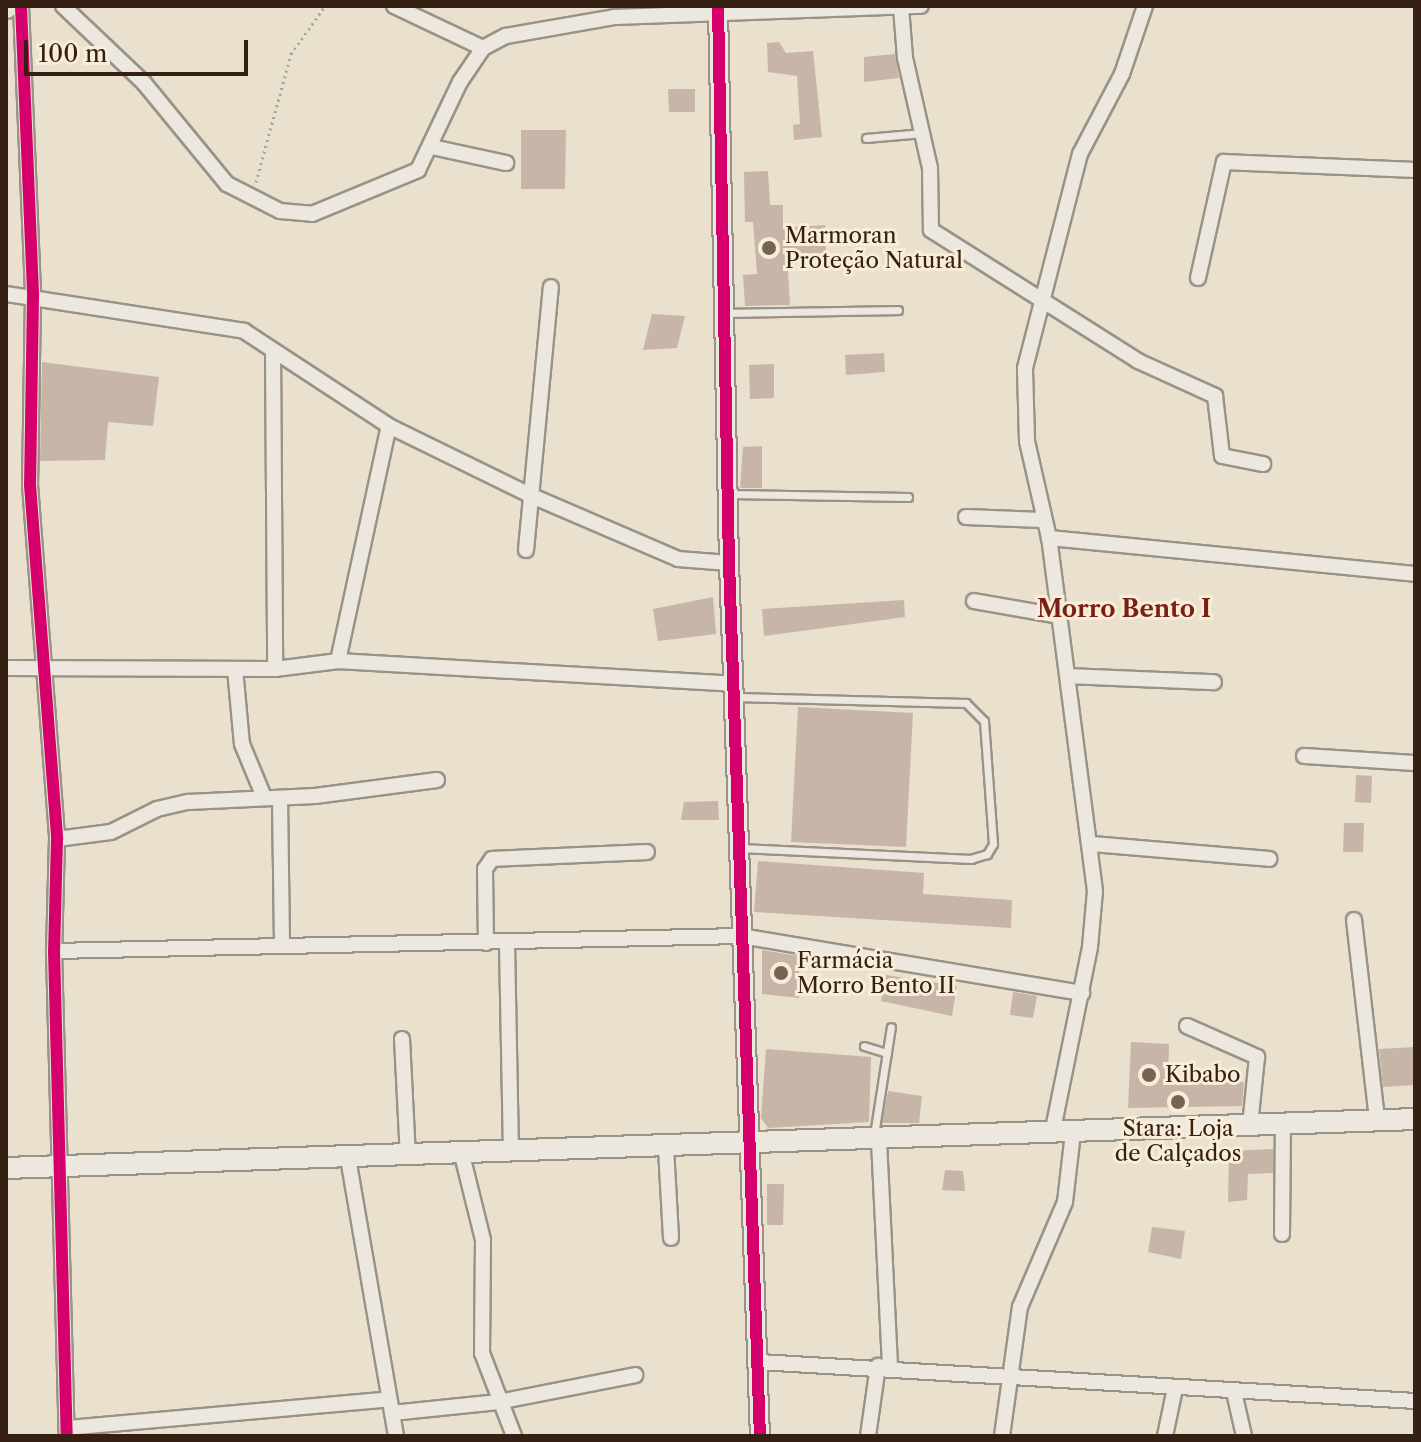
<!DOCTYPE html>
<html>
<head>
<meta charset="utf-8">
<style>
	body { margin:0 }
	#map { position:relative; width:1421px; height:1442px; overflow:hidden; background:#e9e0ce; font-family:"Libre Caslon Text",serif }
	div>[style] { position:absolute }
	.building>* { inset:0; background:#c7b5a8 }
	.path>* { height:3px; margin-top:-1.5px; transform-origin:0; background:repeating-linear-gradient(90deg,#aba49d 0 2px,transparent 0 6px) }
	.roads { filter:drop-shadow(2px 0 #9a9286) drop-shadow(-2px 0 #9a9286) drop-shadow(0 2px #9a9286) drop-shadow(0 -2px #9a9286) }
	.service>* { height:7px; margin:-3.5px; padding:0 3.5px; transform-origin:3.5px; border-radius:3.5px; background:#ede8df }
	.minor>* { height:14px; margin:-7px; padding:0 7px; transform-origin:7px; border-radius:7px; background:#ede8df }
	.tertiary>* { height:18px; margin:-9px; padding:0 9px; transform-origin:9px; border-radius:9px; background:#ede8df }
	.secondary>* { height:20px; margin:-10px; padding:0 10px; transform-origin:10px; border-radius:10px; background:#ede8df }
	.primary>* { height:22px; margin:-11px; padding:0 11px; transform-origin:11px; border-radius:11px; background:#eae4da }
	.cycleway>* { height:12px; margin:-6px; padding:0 6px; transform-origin:6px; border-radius:6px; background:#d6006c }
	.dots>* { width:22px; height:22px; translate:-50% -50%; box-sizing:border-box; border:4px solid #f8edd8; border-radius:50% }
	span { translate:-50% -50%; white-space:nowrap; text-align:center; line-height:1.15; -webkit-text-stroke:6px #f8edd8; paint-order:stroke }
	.poi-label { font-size:22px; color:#362014 }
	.left { translate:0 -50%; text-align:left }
	.neighbourhood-label { font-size:24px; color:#7a1f14; font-weight:700 }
	.frame { position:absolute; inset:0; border:8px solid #362014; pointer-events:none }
	.scale { position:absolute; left:24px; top:40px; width:224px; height:36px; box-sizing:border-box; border:4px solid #362014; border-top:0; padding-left:10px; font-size:24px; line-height:28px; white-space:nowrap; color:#362014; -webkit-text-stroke:6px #f8edd8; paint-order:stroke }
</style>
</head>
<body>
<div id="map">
	<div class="building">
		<i style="clip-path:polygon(779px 42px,786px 53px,813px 51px,822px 137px,794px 140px,793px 125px,800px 124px,797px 76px,768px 72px,767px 43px)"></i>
		<i style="clip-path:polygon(895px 54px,899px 78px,864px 82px,864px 57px)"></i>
		<i style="clip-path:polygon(668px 89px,695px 89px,695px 112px,669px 112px)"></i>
		<i style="clip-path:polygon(521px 130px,566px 130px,565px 189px,521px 189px)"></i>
		<i style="clip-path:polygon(768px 171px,770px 205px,783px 205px,783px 228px,825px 225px,826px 253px,787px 254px,790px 305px,745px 306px,743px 275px,757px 274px,753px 222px,745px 222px,744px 172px)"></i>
		<i style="clip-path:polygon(652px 314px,685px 316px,677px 348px,643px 350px)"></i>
		<i style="clip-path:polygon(884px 353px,885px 372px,846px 375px,845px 355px)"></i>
		<i style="clip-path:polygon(42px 362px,159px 377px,153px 426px,108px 422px,105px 460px,40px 461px)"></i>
		<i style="clip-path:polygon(774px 364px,774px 398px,750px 399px,749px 365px)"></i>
		<i style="clip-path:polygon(762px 446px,762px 488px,740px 488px,743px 447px)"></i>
		<i style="clip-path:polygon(713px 597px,716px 634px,658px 641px,653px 609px)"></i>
		<i style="clip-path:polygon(904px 600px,905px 617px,764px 636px,762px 609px)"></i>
		<i style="clip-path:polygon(798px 707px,913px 713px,906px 847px,791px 842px)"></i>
		<i style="clip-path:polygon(1356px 775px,1372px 776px,1371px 803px,1355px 802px)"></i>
		<i style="clip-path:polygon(718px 801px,719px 820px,681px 820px,684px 802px)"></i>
		<i style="clip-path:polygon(1344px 823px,1364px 823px,1363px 852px,1343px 852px)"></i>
		<i style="clip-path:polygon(758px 861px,924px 873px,923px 894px,1012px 900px,1011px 928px,754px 912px)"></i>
		<i style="clip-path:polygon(762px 950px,799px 956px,799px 998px,762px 994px)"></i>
		<i style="clip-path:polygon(886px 975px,957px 986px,952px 1016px,881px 1001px)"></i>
		<i style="clip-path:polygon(1013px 992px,1037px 996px,1033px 1018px,1010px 1015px)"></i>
		<i style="clip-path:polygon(1131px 1042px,1169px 1044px,1168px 1077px,1244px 1082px,1242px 1106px,1128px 1108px)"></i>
		<i style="clip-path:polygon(1415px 1047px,1415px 1085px,1383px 1087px,1379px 1049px)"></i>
		<i style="clip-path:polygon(766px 1049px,871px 1057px,869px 1122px,768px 1128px,761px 1118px)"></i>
		<i style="clip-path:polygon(888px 1091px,922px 1096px,919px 1123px,882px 1123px)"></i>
		<i style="clip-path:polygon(1273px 1149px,1273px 1173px,1248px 1174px,1247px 1200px,1228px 1202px,1229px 1151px)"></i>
		<i style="clip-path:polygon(945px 1170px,963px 1171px,965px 1191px,942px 1190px)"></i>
		<i style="clip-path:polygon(767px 1184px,784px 1184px,783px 1225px,767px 1225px)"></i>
		<i style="clip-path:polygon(1152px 1227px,1185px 1231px,1181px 1259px,1148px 1252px)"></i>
	</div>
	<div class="path">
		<i style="left:256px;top:182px;width:133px;rotate:-74.7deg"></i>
		<i style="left:291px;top:54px;width:59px;rotate:-54.7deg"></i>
	</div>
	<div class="roads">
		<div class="service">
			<i style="left:866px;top:138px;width:57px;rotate:-5deg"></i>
			<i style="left:726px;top:313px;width:172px;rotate:-1deg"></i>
			<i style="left:730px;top:494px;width:178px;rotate:1deg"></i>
			<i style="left:736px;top:697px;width:230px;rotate:1.5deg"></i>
			<i style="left:966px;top:703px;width:25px;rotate:45deg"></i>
			<i style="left:984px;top:721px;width:123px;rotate:85.8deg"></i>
			<i style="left:993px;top:844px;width:12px;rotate:121deg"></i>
			<i style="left:987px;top:854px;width:17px;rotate:163deg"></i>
			<i style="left:971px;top:859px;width:231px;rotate:-177.3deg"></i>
			<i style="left:864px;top:1046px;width:24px;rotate:17deg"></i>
			<i style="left:874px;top:1135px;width:109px;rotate:-81.1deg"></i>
		</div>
		<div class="minor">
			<i style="left:21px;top:6px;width:290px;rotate:87.6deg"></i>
			<i style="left:33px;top:296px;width:189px;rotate:90.9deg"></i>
			<i style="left:30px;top:485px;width:355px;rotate:85.6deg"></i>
			<i style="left:57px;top:839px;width:112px;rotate:91.5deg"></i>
			<i style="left:54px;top:951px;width:485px;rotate:88.5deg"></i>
			<i style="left:63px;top:6px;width:112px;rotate:43.5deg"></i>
			<i style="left:144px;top:83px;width:131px;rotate:50.6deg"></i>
			<i style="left:227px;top:184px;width:59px;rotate:27deg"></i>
			<i style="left:280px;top:211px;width:32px;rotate:5deg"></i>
			<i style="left:312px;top:214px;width:115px;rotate:-22.5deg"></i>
			<i style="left:418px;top:170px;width:98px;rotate:-64.5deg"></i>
			<i style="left:460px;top:82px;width:41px;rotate:-55.9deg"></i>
			<i style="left:483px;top:48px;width:26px;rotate:-28deg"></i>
			<i style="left:506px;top:36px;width:111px;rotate:-9.9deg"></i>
			<i style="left:615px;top:17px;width:306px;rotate:-2.1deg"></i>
			<i style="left:394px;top:6px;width:98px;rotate:25.3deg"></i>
			<i style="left:901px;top:7px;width:51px;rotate:85.5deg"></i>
			<i style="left:905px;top:58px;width:113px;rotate:77.2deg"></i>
			<i style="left:930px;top:168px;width:62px;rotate:89.1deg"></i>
			<i style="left:931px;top:230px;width:245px;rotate:32.3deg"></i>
			<i style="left:1138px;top:361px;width:85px;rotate:24.4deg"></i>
			<i style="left:1215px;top:396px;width:60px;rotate:83.3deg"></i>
			<i style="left:1222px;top:456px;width:42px;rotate:11deg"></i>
			<i style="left:432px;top:147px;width:76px;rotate:12.2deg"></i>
			<i style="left:1198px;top:278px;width:119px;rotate:-77.4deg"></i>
			<i style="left:1224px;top:162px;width:191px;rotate:2.4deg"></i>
			<i style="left:6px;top:294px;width:241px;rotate:8.8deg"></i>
			<i style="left:244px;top:331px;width:173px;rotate:33.2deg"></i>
			<i style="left:389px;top:426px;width:159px;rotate:26.1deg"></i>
			<i style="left:532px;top:496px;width:159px;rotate:23.3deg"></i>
			<i style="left:678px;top:559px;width:51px;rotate:4.5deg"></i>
			<i style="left:273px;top:351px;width:318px;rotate:89.6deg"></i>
			<i style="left:966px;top:517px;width:76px;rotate:2.3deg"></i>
			<i style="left:1049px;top:538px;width:368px;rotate:5.6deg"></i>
			<i style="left:526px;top:550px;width:264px;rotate:-84.6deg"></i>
			<i style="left:974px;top:601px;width:86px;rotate:10deg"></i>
			<i style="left:338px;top:661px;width:240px;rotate:-77.8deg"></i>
			<i style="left:6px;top:668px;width:269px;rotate:0.2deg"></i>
			<i style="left:275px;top:669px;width:64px;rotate:-7.2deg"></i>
			<i style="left:338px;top:661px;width:396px;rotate:3.3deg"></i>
			<i style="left:235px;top:669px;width:75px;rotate:84.7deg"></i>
			<i style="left:242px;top:744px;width:57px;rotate:67.5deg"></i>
			<i style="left:1068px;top:676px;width:146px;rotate:2.4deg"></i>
			<i style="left:1304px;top:756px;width:111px;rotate:3.6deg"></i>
			<i style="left:280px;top:799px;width:144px;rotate:89.2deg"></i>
			<i style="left:57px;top:839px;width:54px;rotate:-7.4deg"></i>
			<i style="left:111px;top:832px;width:51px;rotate:-26.6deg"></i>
			<i style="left:157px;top:809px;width:32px;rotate:-13deg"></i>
			<i style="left:188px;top:802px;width:127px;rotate:-2.7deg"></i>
			<i style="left:315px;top:796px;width:123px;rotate:-7.5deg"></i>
			<i style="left:1092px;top:844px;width:178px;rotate:4.8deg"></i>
			<i style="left:1354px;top:920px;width:201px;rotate:83.4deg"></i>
			<i style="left:486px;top:943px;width:74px;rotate:-90.8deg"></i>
			<i style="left:485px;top:869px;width:12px;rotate:-55deg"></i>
			<i style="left:492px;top:859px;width:155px;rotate:-2.6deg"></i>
			<i style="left:507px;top:944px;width:209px;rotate:88.9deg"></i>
			<i style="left:54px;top:951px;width:687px;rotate:-1.25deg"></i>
			<i style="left:741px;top:936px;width:346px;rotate:9.5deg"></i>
			<i style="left:1187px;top:1026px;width:77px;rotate:23.9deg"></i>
			<i style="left:1257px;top:1057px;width:69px;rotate:95.8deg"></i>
			<i style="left:402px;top:1039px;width:117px;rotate:87.1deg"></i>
			<i style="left:1052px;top:1134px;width:191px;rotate:-78.5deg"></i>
			<i style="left:1090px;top:947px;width:56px;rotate:-84.9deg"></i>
			<i style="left:1095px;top:891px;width:356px;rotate:-97.4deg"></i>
			<i style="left:1049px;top:538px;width:99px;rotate:-102.8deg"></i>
			<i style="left:1027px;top:441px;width:73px;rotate:-91.6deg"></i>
			<i style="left:1025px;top:368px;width:221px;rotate:-75.6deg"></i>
			<i style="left:1080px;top:154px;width:90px;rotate:-62.3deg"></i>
			<i style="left:1122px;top:74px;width:72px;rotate:-71.3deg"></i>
			<i style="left:879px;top:1141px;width:226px;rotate:87.2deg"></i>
			<i style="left:666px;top:1148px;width:90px;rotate:86.8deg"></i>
			<i style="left:462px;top:1155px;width:88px;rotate:76.1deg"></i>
			<i style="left:483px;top:1240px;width:113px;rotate:90.5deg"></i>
			<i style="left:482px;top:1353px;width:89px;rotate:68.9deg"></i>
			<i style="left:348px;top:1158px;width:282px;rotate:80.2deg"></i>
			<i style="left:1282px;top:1234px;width:110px;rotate:-89.5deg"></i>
			<i style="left:759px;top:1362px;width:657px;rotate:3.4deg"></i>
			<i style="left:1234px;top:1392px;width:45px;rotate:77.2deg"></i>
			<i style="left:392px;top:1413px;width:107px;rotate:-5.9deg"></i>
			<i style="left:498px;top:1402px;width:140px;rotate:-11.1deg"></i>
			<i style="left:67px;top:1428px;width:323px;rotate:-5.1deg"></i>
			<i style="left:868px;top:1436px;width:71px;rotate:-81.9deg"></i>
			<i style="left:1002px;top:1436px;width:130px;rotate:-82.1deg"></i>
			<i style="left:1020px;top:1307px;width:114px;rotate:-66.8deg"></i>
			<i style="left:1065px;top:1202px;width:69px;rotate:-83.4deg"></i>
			<i style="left:1165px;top:1436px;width:49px;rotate:-78.2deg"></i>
		</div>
		<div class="tertiary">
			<i style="left:718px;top:6px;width:557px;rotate:88.87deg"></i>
			<i style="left:729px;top:563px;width:874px;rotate:87.97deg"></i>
		</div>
		<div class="secondary">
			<i style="left:6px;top:1168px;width:1410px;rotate:-1.99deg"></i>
		</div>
		<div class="primary">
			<i style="left:6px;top:7px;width:1px;rotate:-45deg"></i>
		</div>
	</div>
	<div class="cycleway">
		<i style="left:21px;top:6px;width:290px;rotate:87.6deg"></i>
		<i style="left:33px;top:296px;width:189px;rotate:90.9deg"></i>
		<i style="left:30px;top:485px;width:355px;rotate:85.6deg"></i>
		<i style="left:57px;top:839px;width:112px;rotate:91.5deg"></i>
		<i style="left:54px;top:951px;width:485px;rotate:88.5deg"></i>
		<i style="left:718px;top:6px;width:557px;rotate:88.87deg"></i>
		<i style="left:729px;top:563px;width:874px;rotate:87.97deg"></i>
	</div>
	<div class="dots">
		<i style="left:769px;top:248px;background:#756355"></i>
		<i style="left:781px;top:973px;background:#756355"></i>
		<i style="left:1149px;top:1075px;background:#756355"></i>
		<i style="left:1178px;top:1102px;background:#756355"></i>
	</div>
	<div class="poi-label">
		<span class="left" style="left:785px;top:248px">Marmoran<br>Proteção Natural</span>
		<span class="left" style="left:797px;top:973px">Farmácia<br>Morro Bento II</span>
		<span class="left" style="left:1165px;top:1075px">Kibabo</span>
		<span style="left:1178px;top:1141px">Stara: Loja<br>de Calçados</span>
	</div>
	<div class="neighbourhood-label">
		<span style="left:1124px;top:609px">Morro Bento I</span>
	</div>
	<div class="frame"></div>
	<div class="scale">100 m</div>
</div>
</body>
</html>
